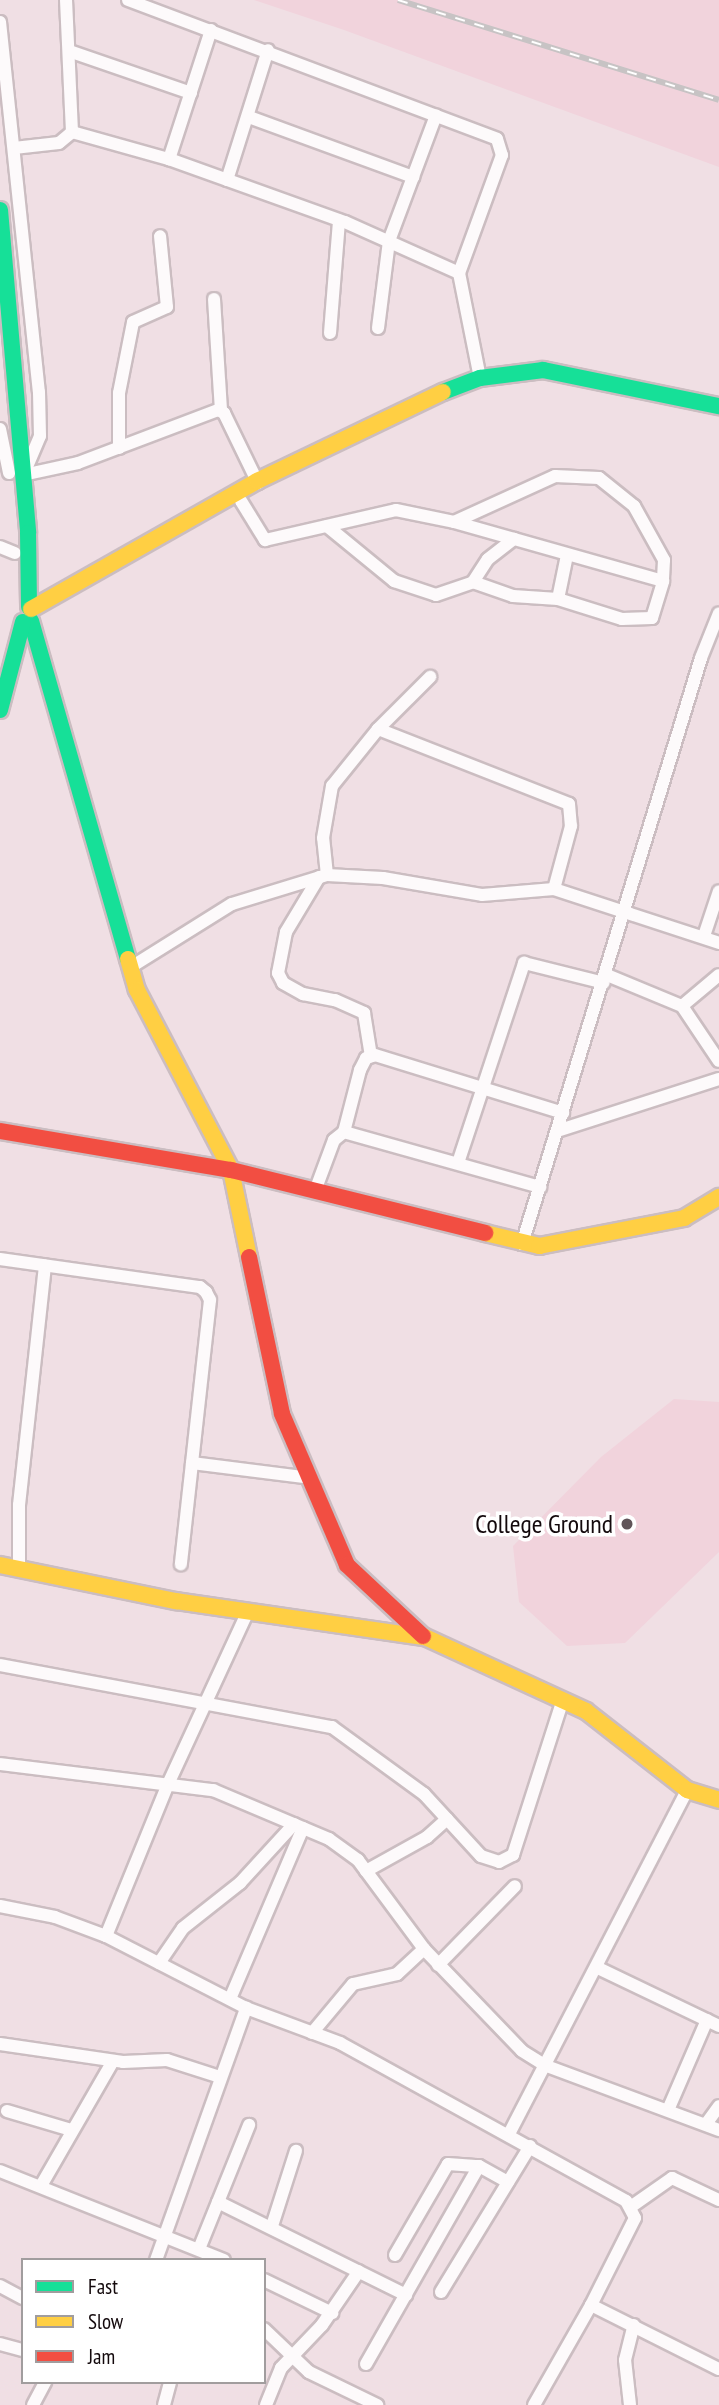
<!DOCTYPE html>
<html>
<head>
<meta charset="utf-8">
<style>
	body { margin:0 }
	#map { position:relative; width:719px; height:2405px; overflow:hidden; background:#f0dfe4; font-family:"PT Sans Narrow",sans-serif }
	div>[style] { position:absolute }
	.built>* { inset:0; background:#f1d3dc }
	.roads { filter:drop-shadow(2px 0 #cbbdc1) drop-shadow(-2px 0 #cbbdc1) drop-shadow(0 2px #cbbdc1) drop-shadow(0 -2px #cbbdc1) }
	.street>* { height:12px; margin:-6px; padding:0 6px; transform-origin:6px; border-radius:6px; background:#fdfafb }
	.fast>* { height:16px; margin:-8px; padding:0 8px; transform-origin:8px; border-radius:8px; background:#16e098 }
	.slow>* { height:16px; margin:-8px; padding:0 8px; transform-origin:8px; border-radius:8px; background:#ffcf43 }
	.jam>* { height:16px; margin:-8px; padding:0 8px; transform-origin:8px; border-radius:8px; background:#f24e42 }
	.rail>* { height:6px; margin-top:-3px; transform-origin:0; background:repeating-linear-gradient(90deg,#fff 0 10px,#c7c3c4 0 20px); box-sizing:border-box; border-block:2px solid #c7c3c4 }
	.dots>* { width:19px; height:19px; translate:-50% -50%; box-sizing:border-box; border:4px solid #fff; border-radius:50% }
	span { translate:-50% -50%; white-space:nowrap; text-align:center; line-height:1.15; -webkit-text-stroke:7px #fff; paint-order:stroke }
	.poi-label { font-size:26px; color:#13090c }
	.right { translate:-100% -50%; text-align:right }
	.legend { position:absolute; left:21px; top:2258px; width:245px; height:126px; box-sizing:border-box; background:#fff; border:2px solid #a19d9e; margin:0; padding:9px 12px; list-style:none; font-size:21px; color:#13090c }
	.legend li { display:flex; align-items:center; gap:14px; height:35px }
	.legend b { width:35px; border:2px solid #a19d9e }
</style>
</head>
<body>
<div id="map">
	<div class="built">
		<i style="clip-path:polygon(254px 0,719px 0,719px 167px,344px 30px)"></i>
		<i style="clip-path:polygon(674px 1399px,719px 1402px,719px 1552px,625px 1643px,567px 1646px,519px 1602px,513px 1546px,601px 1457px)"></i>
	</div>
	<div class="roads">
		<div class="street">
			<i style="left:128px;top:0;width:394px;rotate:20.6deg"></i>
			<i style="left:497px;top:139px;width:17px;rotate:73deg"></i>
			<i style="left:502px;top:155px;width:126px;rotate:110deg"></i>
			<i style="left:459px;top:273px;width:107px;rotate:78.7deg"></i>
			<i style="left:0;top:22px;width:372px;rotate:84deg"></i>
			<i style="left:39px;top:392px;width:44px;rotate:88.7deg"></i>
			<i style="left:40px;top:436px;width:36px;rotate:113deg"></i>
			<i style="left:211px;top:30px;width:136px;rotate:108deg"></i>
			<i style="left:169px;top:159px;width:187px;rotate:19.7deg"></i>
			<i style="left:345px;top:222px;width:125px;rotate:24.1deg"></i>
			<i style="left:69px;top:51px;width:129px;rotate:19deg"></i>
			<i style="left:249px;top:117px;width:175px;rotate:20.1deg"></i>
			<i style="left:72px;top:132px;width:101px;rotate:15.6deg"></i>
			<i style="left:14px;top:148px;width:45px;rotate:-6.3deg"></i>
			<i style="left:59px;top:143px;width:17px;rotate:-40deg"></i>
			<i style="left:72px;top:132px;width:132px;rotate:-92.6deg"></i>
			<i style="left:227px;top:180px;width:136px;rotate:-72.5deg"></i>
			<i style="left:214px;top:299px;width:112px;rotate:86.4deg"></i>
			<i style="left:378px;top:328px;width:88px;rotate:-82.8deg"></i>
			<i style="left:389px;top:241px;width:134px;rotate:-69.5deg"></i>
			<i style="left:330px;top:333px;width:113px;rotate:-85.4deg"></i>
			<i style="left:0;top:429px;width:45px;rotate:78.4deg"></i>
			<i style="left:119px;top:448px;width:55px;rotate:-90deg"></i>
			<i style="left:119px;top:393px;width:72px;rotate:-78.8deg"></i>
			<i style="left:133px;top:322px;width:37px;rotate:-24deg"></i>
			<i style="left:167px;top:307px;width:71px;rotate:-95.6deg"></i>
			<i style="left:23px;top:475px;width:56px;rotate:-12.3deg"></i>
			<i style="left:78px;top:463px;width:150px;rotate:-20.7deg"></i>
			<i style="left:218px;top:410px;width:7px;rotate:27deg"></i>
			<i style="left:224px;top:413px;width:78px;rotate:64.1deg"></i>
			<i style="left:241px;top:501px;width:46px;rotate:58.4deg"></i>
			<i style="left:265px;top:540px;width:134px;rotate:-12.9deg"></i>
			<i style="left:396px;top:510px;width:59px;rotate:11.7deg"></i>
			<i style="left:454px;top:522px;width:111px;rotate:-24.5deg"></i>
			<i style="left:555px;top:476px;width:44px;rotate:2.6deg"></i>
			<i style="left:599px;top:478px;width:45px;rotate:38.7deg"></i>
			<i style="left:634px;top:506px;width:62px;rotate:60.9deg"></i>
			<i style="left:664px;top:560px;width:21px;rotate:93deg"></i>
			<i style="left:663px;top:581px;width:217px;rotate:-164.2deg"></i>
			<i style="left:327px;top:526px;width:87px;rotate:39.4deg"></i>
			<i style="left:394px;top:581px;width:44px;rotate:18.4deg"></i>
			<i style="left:436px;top:595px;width:39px;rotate:-19deg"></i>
			<i style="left:473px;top:582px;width:42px;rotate:19.3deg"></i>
			<i style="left:513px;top:596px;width:45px;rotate:3.8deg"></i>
			<i style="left:558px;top:599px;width:67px;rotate:17.4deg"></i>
			<i style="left:622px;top:619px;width:30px;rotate:-2deg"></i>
			<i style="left:652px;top:618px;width:39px;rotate:-73deg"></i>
			<i style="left:0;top:547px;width:16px;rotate:22deg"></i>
			<i style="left:473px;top:582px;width:27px;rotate:-57deg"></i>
			<i style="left:488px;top:559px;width:33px;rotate:-38deg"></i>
			<i style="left:558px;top:599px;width:45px;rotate:-78.4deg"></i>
			<i style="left:378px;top:729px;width:205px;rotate:21.4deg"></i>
			<i style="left:569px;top:804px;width:22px;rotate:85deg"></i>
			<i style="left:571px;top:826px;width:65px;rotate:105.1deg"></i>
			<i style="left:327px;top:875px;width:37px;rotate:-96deg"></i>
			<i style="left:323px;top:838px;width:53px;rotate:-80.2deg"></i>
			<i style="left:332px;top:786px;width:73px;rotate:-51.1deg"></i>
			<i style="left:378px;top:729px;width:74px;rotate:-45deg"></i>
			<i style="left:319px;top:877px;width:64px;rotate:121deg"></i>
			<i style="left:286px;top:932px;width:42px;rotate:101deg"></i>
			<i style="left:278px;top:973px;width:11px;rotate:63deg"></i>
			<i style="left:283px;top:983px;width:23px;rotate:29deg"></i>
			<i style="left:303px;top:994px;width:33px;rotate:11deg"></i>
			<i style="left:335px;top:1000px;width:32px;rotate:24deg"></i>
			<i style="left:364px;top:1013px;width:44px;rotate:80.8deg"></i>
			<i style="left:704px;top:936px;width:47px;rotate:-71.6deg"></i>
			<i style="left:131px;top:967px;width:119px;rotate:-32deg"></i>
			<i style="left:232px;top:904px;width:99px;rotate:-17deg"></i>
			<i style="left:327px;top:875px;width:56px;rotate:3.1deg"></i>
			<i style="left:383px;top:878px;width:100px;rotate:9.7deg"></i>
			<i style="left:482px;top:895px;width:72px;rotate:-4.8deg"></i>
			<i style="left:554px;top:889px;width:174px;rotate:18.1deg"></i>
			<i style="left:607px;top:975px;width:81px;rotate:22.5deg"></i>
			<i style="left:682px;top:1006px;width:66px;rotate:56.1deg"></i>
			<i style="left:682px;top:1006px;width:48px;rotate:-40deg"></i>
			<i style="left:557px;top:1131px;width:170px;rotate:-17.8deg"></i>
			<i style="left:344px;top:1132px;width:64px;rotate:-75.5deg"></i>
			<i style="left:360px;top:1070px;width:13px;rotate:-63deg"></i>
			<i style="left:366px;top:1058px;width:9px;rotate:-18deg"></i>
			<i style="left:375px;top:1055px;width:197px;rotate:17.1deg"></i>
			<i style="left:458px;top:1163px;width:211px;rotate:-71.7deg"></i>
			<i style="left:524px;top:963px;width:82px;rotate:14deg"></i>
			<i style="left:315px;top:1191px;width:54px;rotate:-69.6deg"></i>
			<i style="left:334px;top:1140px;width:13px;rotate:-39deg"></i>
			<i style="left:344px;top:1132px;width:204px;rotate:15.7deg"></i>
			<i style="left:522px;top:1244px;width:613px;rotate:-73.01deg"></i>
			<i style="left:701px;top:658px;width:48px;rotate:-68.2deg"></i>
			<i style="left:0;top:1259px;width:202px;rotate:8deg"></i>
			<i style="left:200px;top:1287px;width:8px;rotate:40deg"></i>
			<i style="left:206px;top:1292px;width:9px;rotate:63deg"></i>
			<i style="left:210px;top:1300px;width:266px;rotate:96.3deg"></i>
			<i style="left:192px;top:1463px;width:119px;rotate:7.2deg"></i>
			<i style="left:19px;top:1567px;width:62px;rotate:-90deg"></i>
			<i style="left:19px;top:1505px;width:241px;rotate:-83.8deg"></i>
			<i style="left:0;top:1665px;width:338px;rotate:10.6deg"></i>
			<i style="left:332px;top:1727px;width:114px;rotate:36.1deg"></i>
			<i style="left:424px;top:1794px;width:84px;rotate:47.4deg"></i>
			<i style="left:481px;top:1856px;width:19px;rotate:18deg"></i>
			<i style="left:499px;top:1862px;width:16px;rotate:-27deg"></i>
			<i style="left:513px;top:1855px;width:164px;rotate:-72.2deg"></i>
			<i style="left:0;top:1764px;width:215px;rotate:7deg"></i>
			<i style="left:213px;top:1790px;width:126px;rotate:22.9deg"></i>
			<i style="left:329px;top:1839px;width:36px;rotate:36deg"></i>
			<i style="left:358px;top:1860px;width:111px;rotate:53.4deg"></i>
			<i style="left:424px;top:1949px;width:141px;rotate:46.1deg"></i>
			<i style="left:522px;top:2051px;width:26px;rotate:32deg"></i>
			<i style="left:544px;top:2065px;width:187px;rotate:20.4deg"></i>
			<i style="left:366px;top:1871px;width:70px;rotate:-29.1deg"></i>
			<i style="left:427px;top:1837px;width:27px;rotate:-42deg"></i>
			<i style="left:0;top:1906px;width:56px;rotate:11.3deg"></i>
			<i style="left:55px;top:1917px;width:54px;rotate:20.4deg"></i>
			<i style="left:106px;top:1936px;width:157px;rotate:27.2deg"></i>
			<i style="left:246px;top:2008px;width:100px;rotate:20.4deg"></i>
			<i style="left:340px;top:2043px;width:327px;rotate:28.9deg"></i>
			<i style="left:626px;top:2201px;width:19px;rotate:62deg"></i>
			<i style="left:635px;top:2218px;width:97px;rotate:116.8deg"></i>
			<i style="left:591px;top:2305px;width:143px;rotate:26.6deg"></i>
			<i style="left:106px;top:1936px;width:166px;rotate:-67.8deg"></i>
			<i style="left:169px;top:1782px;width:186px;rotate:-65.2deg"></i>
			<i style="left:159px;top:1963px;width:42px;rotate:-55.6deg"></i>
			<i style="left:183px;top:1928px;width:73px;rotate:-38.3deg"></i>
			<i style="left:240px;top:1883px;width:80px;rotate:-47.5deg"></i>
			<i style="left:438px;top:1965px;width:110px;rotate:-45.7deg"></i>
			<i style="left:598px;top:1968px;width:134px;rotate:25.6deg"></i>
			<i style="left:230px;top:1999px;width:186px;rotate:-66.9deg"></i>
			<i style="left:312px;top:2033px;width:64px;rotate:-50.1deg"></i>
			<i style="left:353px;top:1984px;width:45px;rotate:-12.8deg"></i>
			<i style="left:397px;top:1974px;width:37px;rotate:-43deg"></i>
			<i style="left:0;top:2044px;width:124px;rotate:8.3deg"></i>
			<i style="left:123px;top:2062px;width:44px;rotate:-2.6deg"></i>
			<i style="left:167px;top:2060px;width:56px;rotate:17.8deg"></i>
			<i style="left:668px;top:2110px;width:98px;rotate:-66.6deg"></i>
			<i style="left:7px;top:2111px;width:67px;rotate:16.5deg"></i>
			<i style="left:706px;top:2124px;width:22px;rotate:-54deg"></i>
			<i style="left:509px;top:2134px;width:387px;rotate:-62.6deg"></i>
			<i style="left:0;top:2171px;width:241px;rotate:21.7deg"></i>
			<i style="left:42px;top:2184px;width:142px;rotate:-60deg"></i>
			<i style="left:218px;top:2202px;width:210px;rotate:26.3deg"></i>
			<i style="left:632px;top:2206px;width:49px;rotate:-35deg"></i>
			<i style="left:672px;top:2178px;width:52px;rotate:25.1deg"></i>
			<i style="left:272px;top:2226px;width:79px;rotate:-72.3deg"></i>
			<i style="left:199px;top:2249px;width:134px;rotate:-68deg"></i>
			<i style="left:395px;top:2255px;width:105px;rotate:-59.8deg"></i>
			<i style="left:448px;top:2164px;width:31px;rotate:4deg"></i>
			<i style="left:479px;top:2166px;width:33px;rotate:29deg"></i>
			<i style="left:156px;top:2260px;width:268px;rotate:-70.3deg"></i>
			<i style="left:264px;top:2280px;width:76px;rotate:25.9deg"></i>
			<i style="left:0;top:2286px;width:26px;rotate:28deg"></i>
			<i style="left:441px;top:2292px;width:171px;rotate:-58.6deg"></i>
			<i style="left:264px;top:2329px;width:62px;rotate:43.7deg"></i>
			<i style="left:309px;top:2372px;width:76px;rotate:25.9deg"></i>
			<i style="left:0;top:2344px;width:24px;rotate:15deg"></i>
			<i style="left:366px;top:2364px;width:228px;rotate:-60.3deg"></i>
			<i style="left:33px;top:2405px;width:26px;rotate:-62deg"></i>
			<i style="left:164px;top:2405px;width:24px;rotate:-75deg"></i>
			<i style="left:266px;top:2405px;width:40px;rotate:-68deg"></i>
			<i style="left:281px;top:2368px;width:59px;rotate:-46.4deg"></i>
			<i style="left:322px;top:2325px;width:65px;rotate:-55.6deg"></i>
			<i style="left:534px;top:2405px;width:115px;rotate:-60.3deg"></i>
			<i style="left:630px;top:2405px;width:45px;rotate:-96.3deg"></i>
			<i style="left:625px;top:2360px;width:36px;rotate:-76deg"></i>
		</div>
		<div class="fast">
			<i style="left:0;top:210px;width:324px;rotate:85deg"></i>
			<i style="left:28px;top:533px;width:74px;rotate:89.2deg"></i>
			<i style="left:443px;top:392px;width:40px;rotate:-21deg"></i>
			<i style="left:480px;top:378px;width:64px;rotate:-7.2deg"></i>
			<i style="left:543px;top:370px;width:180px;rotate:11.6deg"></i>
			<i style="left:31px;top:621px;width:352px;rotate:74deg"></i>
			<i style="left:0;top:710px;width:91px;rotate:-75.4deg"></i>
		</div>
		<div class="slow">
			<i style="left:31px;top:609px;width:260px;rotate:-29.5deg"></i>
			<i style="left:257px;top:481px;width:206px;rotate:-25.6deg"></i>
			<i style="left:128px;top:959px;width:32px;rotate:74deg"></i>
			<i style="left:137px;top:990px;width:203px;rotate:62.4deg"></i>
			<i style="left:231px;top:1170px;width:89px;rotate:78.3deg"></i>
			<i style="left:485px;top:1233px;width:56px;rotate:13.5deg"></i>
			<i style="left:539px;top:1246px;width:148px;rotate:-10.9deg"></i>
			<i style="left:684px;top:1218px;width:41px;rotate:-31deg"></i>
			<i style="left:0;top:1565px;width:180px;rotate:11.6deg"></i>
			<i style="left:176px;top:1601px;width:251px;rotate:8.3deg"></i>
			<i style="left:423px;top:1636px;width:179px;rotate:24.7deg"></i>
			<i style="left:586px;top:1711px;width:128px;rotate:38deg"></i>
			<i style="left:687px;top:1790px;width:34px;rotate:17deg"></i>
		</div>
		<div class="jam">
			<i style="left:0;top:1131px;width:234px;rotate:9.6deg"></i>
			<i style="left:231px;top:1170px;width:262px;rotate:13.9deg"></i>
			<i style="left:249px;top:1257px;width:160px;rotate:78.1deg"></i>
			<i style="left:282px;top:1414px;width:164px;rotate:66.7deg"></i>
			<i style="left:347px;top:1565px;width:104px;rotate:43.1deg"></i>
		</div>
	</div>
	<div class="rail">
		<i style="left:398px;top:0;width:336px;rotate:17.3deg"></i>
	</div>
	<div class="dots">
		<i style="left:627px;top:1524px;background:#605458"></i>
	</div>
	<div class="poi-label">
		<span class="right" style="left:613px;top:1524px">College Ground</span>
	</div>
	<ul class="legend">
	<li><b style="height:9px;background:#16e098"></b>Fast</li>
	<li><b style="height:9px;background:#ffcf43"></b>Slow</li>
	<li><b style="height:9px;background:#f24e42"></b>Jam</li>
	</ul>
</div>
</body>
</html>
